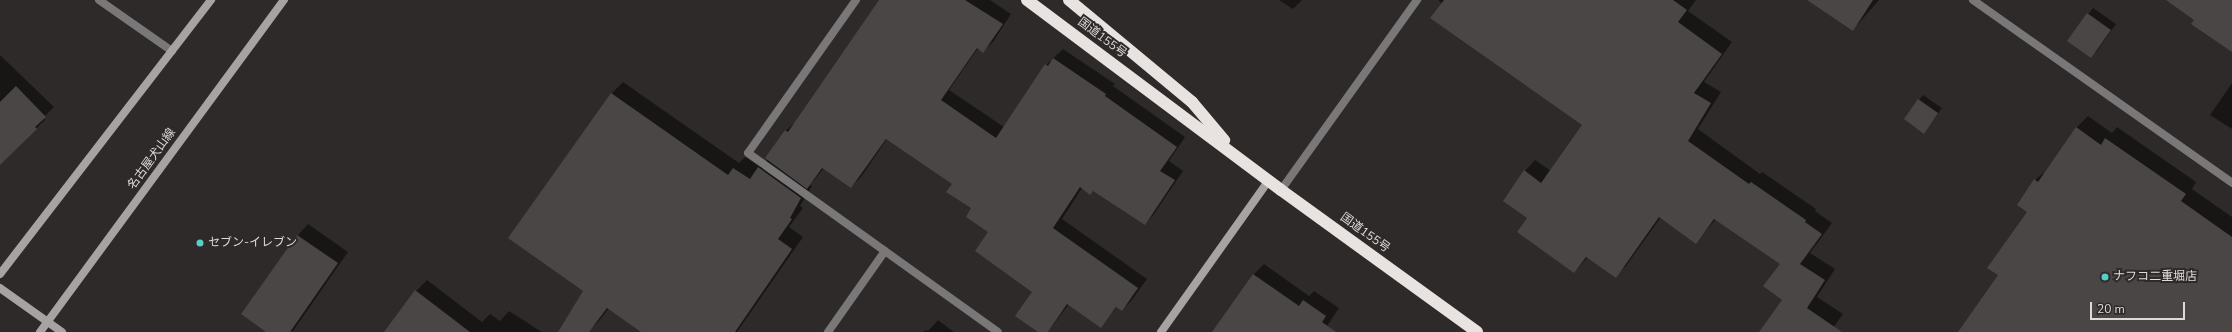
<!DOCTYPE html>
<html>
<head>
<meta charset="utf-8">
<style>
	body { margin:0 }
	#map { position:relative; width:2232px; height:332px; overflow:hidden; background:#2e2a29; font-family:"Nunito Sans","Noto Sans JP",sans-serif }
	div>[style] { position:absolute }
	.shadow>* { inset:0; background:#0007 }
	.building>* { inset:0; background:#4a4645 }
	.street>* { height:8px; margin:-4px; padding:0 4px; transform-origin:4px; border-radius:4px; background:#797777 }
	.secondary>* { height:8px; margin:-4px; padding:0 4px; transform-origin:4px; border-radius:4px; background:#a6a3a2 }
	.highway>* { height:12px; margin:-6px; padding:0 6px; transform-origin:6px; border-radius:6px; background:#e8e3e1 }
	.dots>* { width:11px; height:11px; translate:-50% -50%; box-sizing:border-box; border:2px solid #2e2a29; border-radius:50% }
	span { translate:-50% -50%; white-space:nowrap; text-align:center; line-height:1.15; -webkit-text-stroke:4px #2e2a29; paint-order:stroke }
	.street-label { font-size:12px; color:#dddbda }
	.poi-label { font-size:12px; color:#dddbda }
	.left { translate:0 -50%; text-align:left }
	.scale { position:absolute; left:2090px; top:302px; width:95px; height:18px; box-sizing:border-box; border:2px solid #dddbda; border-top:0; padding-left:5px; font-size:12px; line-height:14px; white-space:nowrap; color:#dddbda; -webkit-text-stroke:3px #2e2a29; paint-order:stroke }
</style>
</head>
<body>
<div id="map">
	<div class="shadow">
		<i style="clip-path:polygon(880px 0,990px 0,1011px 14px,993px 42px,983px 51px,978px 48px,949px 90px,1004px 127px,1046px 65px,1063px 49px,1115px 84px,1113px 86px,1185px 137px,1169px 161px,1183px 171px,1154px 214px,1145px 224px,1094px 190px,1082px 188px,1062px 219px,1147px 279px,1131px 301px,1122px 310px,1117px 307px,1101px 327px,1069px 304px,1048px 332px,1040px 332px,1034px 291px,973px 208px,953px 184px,887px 139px,861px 177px,851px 187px,824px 168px,810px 185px,812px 186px,800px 206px,803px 208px,789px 227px,803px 237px,737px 332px,643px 332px,609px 308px,599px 321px,587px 332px,585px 291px,509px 238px,612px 93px,623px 82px,739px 163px,745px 157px,760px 167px,768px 159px,785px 131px,796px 122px)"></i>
		<i style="clip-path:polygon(1279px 0,1302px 0,1293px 9px)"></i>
		<i style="clip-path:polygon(1438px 0,1696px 0,1688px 11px,1732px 42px,1704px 82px,1721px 92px,1698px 129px,1760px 174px,1762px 172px,1816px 209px,1815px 211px,1832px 223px,1810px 253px,1835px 269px,1817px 297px,1843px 314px,1830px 332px,1760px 332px,1783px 300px,1781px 264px,1716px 219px,1696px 242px,1661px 217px,1626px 266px,1615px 276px,1588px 257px,1574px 272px,1529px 217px,1525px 171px,1535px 160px,1551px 171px,1584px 125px)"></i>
		<i style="clip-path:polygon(1823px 0,1879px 0,1853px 30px)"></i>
		<i style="clip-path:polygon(2093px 8px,2116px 24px,2096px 52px,2068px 41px)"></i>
		<i style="clip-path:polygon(0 55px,54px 107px,44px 117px,45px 120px,0 163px)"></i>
		<i style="clip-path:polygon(2232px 83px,2232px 129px,2210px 115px)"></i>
		<i style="clip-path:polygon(1923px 95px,1942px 108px,1924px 132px,1919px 100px)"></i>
		<i style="clip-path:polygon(2088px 116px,2112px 133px,2117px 127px,2196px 182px,2192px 189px,2232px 217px,2232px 332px,1959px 332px,1999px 275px,2028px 211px,2035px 180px,2047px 170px,2076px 128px)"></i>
		<i style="clip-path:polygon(308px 224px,348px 252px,293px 331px,268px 332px,242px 314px,298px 235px)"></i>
		<i style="clip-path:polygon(1264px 264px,1309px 296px,1314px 291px,1339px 308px,1323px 332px,1213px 332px,1254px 274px)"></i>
		<i style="clip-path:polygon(427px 280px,482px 322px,490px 314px,500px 321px,509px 311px,542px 332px,385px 332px,416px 291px)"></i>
		<i style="clip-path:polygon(938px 320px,954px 332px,923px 332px,926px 330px,928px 331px)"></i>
	</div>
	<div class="building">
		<i style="clip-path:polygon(879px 0,965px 0,1003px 24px,983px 53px,977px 48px,941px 100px,996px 138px,1045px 64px,1048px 66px,1053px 58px,1106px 94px,1105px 96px,1177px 147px,1160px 171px,1175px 180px,1145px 225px,1093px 191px,1090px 195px,1080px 187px,1053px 228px,1138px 288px,1122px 311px,1116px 307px,1101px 328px,1067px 304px,1048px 332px,1038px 332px,1015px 316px,1032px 292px,975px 251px,988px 232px,966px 217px,971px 208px,946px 192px,952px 184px,886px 139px,851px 188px,822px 168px,807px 189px,765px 158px,785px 130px,788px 132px)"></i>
		<i style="clip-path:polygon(1444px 0,1673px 0,1687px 10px,1678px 22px,1722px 54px,1694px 93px,1711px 103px,1688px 141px,1749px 184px,1751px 182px,1806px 220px,1805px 222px,1822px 234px,1800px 264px,1825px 280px,1807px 308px,1842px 332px,1759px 332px,1782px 300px,1763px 286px,1780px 264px,1714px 219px,1696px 244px,1659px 217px,1616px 278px,1586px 257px,1574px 273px,1517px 232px,1527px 218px,1503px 201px,1524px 170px,1541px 183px,1582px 125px,1430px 18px)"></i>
		<i style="clip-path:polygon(1807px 0,1873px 0,1853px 31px)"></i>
		<i style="clip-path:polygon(2166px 0,2232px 0,2232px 52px,2191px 24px,2194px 20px)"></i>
		<i style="clip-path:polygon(2087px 13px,2111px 30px,2091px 58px,2067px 41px)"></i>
		<i style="clip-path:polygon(16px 86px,46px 117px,35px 127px,37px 129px,0 165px,0 102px)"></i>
		<i style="clip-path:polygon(611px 93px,728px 175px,733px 168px,750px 179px,758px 167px,801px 198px,790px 218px,792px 219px,778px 239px,792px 249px,735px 332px,641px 332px,607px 308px,589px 332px,558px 332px,583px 291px,508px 238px)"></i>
		<i style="clip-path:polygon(1918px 99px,1938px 113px,1924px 134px,1904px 119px)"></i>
		<i style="clip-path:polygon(2076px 127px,2101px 145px,2105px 138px,2186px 194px,2181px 201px,2232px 237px,2232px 332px,1958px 332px,1998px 275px,1987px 268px,2027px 212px,2017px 205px,2034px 179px,2038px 182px)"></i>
		<i style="clip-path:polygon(297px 235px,338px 263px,290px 332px,266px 332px,241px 314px)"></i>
		<i style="clip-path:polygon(1253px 274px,1299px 306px,1303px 300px,1326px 316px,1322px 322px,1336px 332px,1212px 332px)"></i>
		<i style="clip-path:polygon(415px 290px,470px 332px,384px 332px)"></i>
	</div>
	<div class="street">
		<i style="left:99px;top:0;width:89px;rotate:34.9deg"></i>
		<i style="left:856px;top:0;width:187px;rotate:125.2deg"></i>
		<i style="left:748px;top:153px;width:307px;rotate:35.6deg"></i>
		<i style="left:1973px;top:0;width:317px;rotate:35.2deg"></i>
		<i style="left:1281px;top:190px;width:234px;rotate:-54.4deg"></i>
		<i style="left:828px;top:332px;width:99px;rotate:-54.9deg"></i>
	</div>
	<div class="secondary">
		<i style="left:0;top:274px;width:346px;rotate:-52.4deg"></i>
		<i style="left:0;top:288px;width:76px;rotate:35.4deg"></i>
		<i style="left:40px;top:332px;width:412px;rotate:-53.7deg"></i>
		<i style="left:1161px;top:332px;width:186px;rotate:-54.6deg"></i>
	</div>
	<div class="highway">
		<i style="left:1027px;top:0;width:317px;rotate:36.8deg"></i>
		<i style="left:1281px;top:190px;width:242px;rotate:35.9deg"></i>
		<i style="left:1069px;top:0;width:160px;rotate:39.7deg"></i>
		<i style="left:1192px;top:102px;width:50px;rotate:49.9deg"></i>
	</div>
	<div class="dots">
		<i style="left:200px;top:243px;background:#55cec5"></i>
		<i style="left:2105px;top:277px;background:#55cec5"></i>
	</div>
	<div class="street-label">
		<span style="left:1102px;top:38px;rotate:37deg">国道155号</span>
		<span style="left:152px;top:159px;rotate:-54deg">名古屋犬山線</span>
		<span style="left:1365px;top:233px;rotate:36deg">国道155号</span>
	</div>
	<div class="poi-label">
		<span class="left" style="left:208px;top:243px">セブン-イレブン</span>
		<span class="left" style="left:2113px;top:277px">ナフコ二重堀店</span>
	</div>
	<div class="scale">20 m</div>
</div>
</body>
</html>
